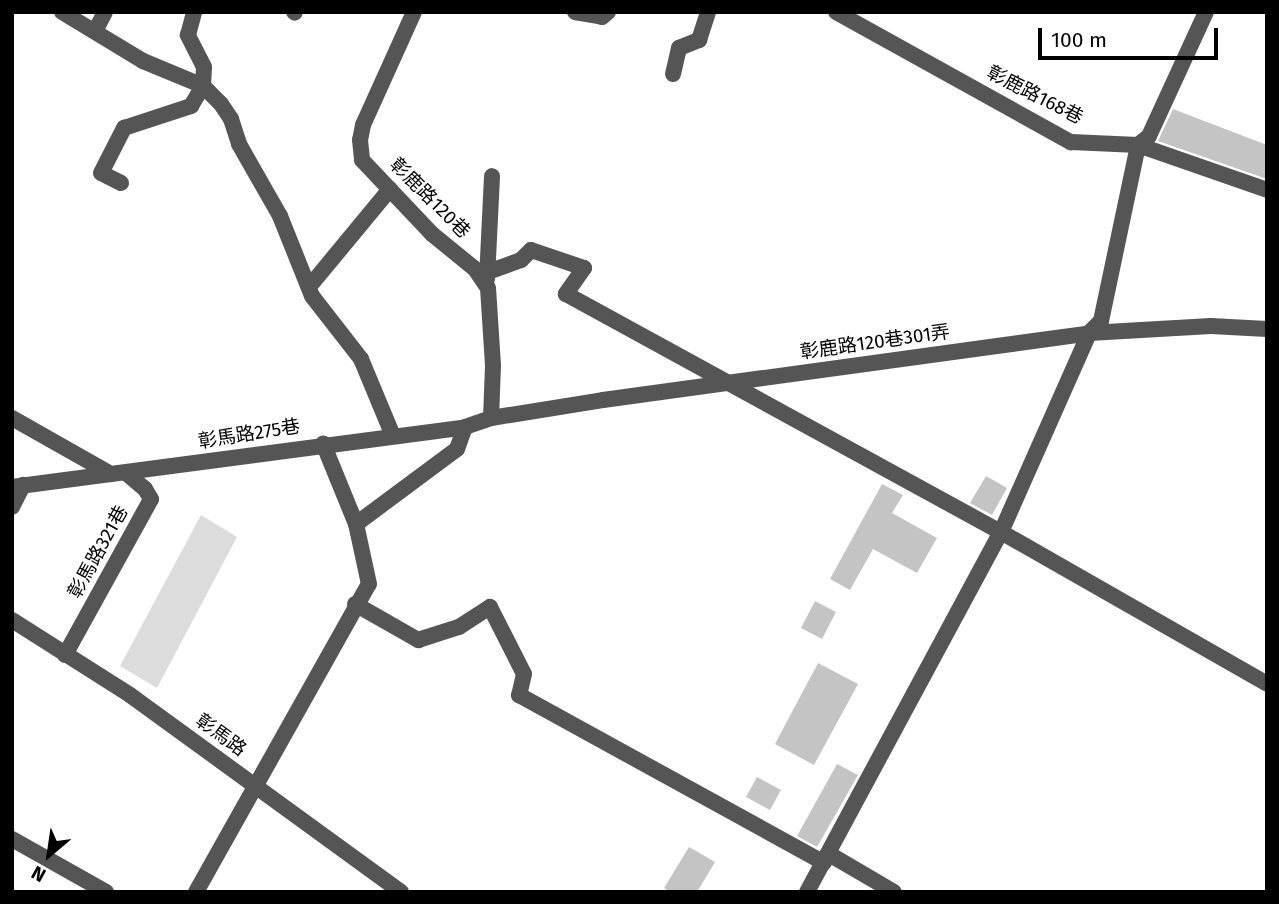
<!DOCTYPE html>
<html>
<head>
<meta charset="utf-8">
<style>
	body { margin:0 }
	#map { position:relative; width:1279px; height:904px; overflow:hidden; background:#fff; font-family:"Fira Sans","Noto Sans TC",sans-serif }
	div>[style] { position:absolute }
	.green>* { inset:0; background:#dcdcdc }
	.building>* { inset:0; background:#c4c4c4 }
	.minor>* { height:16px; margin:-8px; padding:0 8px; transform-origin:8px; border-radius:8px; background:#555 }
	span { translate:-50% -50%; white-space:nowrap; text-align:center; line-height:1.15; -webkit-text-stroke:5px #fff; paint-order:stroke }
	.street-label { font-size:19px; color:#000 }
	.frame { position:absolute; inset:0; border:14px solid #000; pointer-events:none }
	.north { position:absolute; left:14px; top:820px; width:70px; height:70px; -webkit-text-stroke:5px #fff; paint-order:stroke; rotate:209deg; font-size:19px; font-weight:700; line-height:28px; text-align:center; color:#000 }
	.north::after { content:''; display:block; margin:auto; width:24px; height:32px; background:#000; clip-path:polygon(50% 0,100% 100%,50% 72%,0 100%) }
	.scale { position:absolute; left:1038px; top:28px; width:180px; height:32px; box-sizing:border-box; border:4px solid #000; border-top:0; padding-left:9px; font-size:21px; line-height:24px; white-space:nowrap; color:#000; -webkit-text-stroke:5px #fff; paint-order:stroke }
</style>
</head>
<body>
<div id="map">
	<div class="green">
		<i style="clip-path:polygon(201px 515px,237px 537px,157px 688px,120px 666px)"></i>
	</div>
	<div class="building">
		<i style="clip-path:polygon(1173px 109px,1267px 145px,1267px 179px,1158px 141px)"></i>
		<i style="clip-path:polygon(986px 476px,1007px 488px,992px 515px,970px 503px)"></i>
		<i style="clip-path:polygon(882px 484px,903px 495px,892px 513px,937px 538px,917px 573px,873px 549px,850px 590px,830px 579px)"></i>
		<i style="clip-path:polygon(815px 601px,836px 612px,822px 639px,801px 628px)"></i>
		<i style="clip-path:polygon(818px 663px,858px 684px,814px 765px,775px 744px)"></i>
		<i style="clip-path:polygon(837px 764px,858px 775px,817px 847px,797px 836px)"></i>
		<i style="clip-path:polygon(757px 777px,781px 790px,770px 810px,746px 797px)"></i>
		<i style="clip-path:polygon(689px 847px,715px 862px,697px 892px,670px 892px,664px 888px)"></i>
	</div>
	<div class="minor">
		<i style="left:62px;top:12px;width:95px;rotate:31.2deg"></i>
		<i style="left:143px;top:61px;width:65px;rotate:22.6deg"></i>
		<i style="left:203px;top:86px;width:25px;rotate:45deg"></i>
		<i style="left:221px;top:104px;width:18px;rotate:56deg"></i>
		<i style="left:231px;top:119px;width:26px;rotate:72deg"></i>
		<i style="left:239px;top:144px;width:83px;rotate:60.3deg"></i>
		<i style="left:280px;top:216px;width:86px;rotate:68.2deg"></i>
		<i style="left:312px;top:296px;width:80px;rotate:52.1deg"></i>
		<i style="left:361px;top:359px;width:83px;rotate:67.4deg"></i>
		<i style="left:294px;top:12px;width:1px;rotate:45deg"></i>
		<i style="left:414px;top:12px;width:124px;rotate:114.3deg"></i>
		<i style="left:363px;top:125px;width:15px;rotate:101deg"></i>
		<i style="left:360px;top:140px;width:20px;rotate:84deg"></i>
		<i style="left:362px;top:160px;width:102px;rotate:46.6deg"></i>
		<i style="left:432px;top:234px;width:55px;rotate:39.1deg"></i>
		<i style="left:475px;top:269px;width:23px;rotate:56deg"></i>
		<i style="left:488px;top:288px;width:78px;rotate:86.3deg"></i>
		<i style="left:493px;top:366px;width:52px;rotate:92.2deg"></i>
		<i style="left:575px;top:12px;width:27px;rotate:10deg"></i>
		<i style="left:602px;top:17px;width:8px;rotate:-40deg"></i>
		<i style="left:836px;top:12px;width:269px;rotate:29deg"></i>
		<i style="left:1071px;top:142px;width:67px;rotate:2.6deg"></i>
		<i style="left:1138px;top:145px;width:137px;rotate:19.2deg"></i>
		<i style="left:95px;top:31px;width:21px;rotate:-62deg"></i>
		<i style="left:673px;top:74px;width:27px;rotate:-77deg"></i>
		<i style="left:679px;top:48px;width:22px;rotate:-22deg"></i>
		<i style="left:699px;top:40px;width:29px;rotate:-72deg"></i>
		<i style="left:121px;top:183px;width:22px;rotate:-153deg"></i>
		<i style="left:101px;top:173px;width:51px;rotate:-62.9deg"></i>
		<i style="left:124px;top:128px;width:71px;rotate:-18.2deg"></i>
		<i style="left:191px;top:106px;width:23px;rotate:-59deg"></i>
		<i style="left:203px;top:86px;width:19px;rotate:-87deg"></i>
		<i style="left:204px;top:67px;width:36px;rotate:-117deg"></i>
		<i style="left:188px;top:35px;width:24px;rotate:-75deg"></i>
		<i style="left:488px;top:272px;width:35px;rotate:-20deg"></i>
		<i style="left:521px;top:260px;width:14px;rotate:-45deg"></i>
		<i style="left:531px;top:250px;width:56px;rotate:18.8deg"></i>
		<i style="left:584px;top:268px;width:32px;rotate:125deg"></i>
		<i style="left:566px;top:294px;width:496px;rotate:28.7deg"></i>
		<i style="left:1001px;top:532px;width:306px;rotate:29.7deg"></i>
		<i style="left:487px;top:279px;width:103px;rotate:-87.2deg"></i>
		<i style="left:309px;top:287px;width:127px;rotate:-50.4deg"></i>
		<i style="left:12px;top:418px;width:114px;rotate:29.5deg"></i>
		<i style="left:12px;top:487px;width:457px;rotate:-7.5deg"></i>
		<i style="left:465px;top:427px;width:28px;rotate:-19deg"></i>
		<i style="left:491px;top:418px;width:113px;rotate:-9.1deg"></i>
		<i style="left:603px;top:400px;width:491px;rotate:-7.8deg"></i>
		<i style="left:1089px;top:333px;width:122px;rotate:-3.3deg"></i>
		<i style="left:1211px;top:326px;width:56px;rotate:3.1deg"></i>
		<i style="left:12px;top:507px;width:25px;rotate:-63deg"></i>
		<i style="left:356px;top:524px;width:126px;rotate:-36.6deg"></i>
		<i style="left:457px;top:449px;width:23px;rotate:-70deg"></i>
		<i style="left:355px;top:604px;width:73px;rotate:29.7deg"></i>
		<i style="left:418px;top:640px;width:43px;rotate:-17.6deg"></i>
		<i style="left:459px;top:627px;width:37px;rotate:-33deg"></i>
		<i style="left:490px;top:607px;width:75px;rotate:63.1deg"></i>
		<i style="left:524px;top:674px;width:22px;rotate:103deg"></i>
		<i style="left:519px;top:695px;width:348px;rotate:28.8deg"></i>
		<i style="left:12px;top:620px;width:140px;rotate:32.4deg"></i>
		<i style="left:130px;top:695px;width:335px;rotate:36deg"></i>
		<i style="left:65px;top:655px;width:178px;rotate:-61.1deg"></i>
		<i style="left:151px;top:499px;width:12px;rotate:-121deg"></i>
		<i style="left:145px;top:489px;width:23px;rotate:-140deg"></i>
		<i style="left:12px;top:839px;width:108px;rotate:29.4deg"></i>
		<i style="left:829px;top:854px;width:75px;rotate:30.3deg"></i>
		<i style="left:196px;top:892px;width:353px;rotate:-60.7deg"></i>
		<i style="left:369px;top:584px;width:61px;rotate:-102.2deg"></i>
		<i style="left:356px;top:524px;width:87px;rotate:-112.2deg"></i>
		<i style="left:807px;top:892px;width:409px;rotate:-61.7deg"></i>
		<i style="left:1001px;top:532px;width:218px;rotate:-66.1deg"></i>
		<i style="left:1089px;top:333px;width:17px;rotate:-45deg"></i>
		<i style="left:1101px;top:321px;width:180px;rotate:-78.1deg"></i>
		<i style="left:1138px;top:145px;width:14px;rotate:-39deg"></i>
		<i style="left:1149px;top:136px;width:136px;rotate:-65.3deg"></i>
	</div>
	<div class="street-label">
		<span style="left:1035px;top:95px;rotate:27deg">彰鹿路168巷</span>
		<span style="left:430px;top:198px;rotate:45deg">彰鹿路120巷</span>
		<span style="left:875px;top:342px;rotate:-8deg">彰鹿路120巷301弄</span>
		<span style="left:249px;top:434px;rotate:-9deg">彰馬路275巷</span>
		<span style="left:98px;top:552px;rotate:-61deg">彰馬路321巷</span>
		<span style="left:221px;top:735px;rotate:36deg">彰馬路</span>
	</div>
	<div class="frame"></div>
	<div class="north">N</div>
	<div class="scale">100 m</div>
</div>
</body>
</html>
